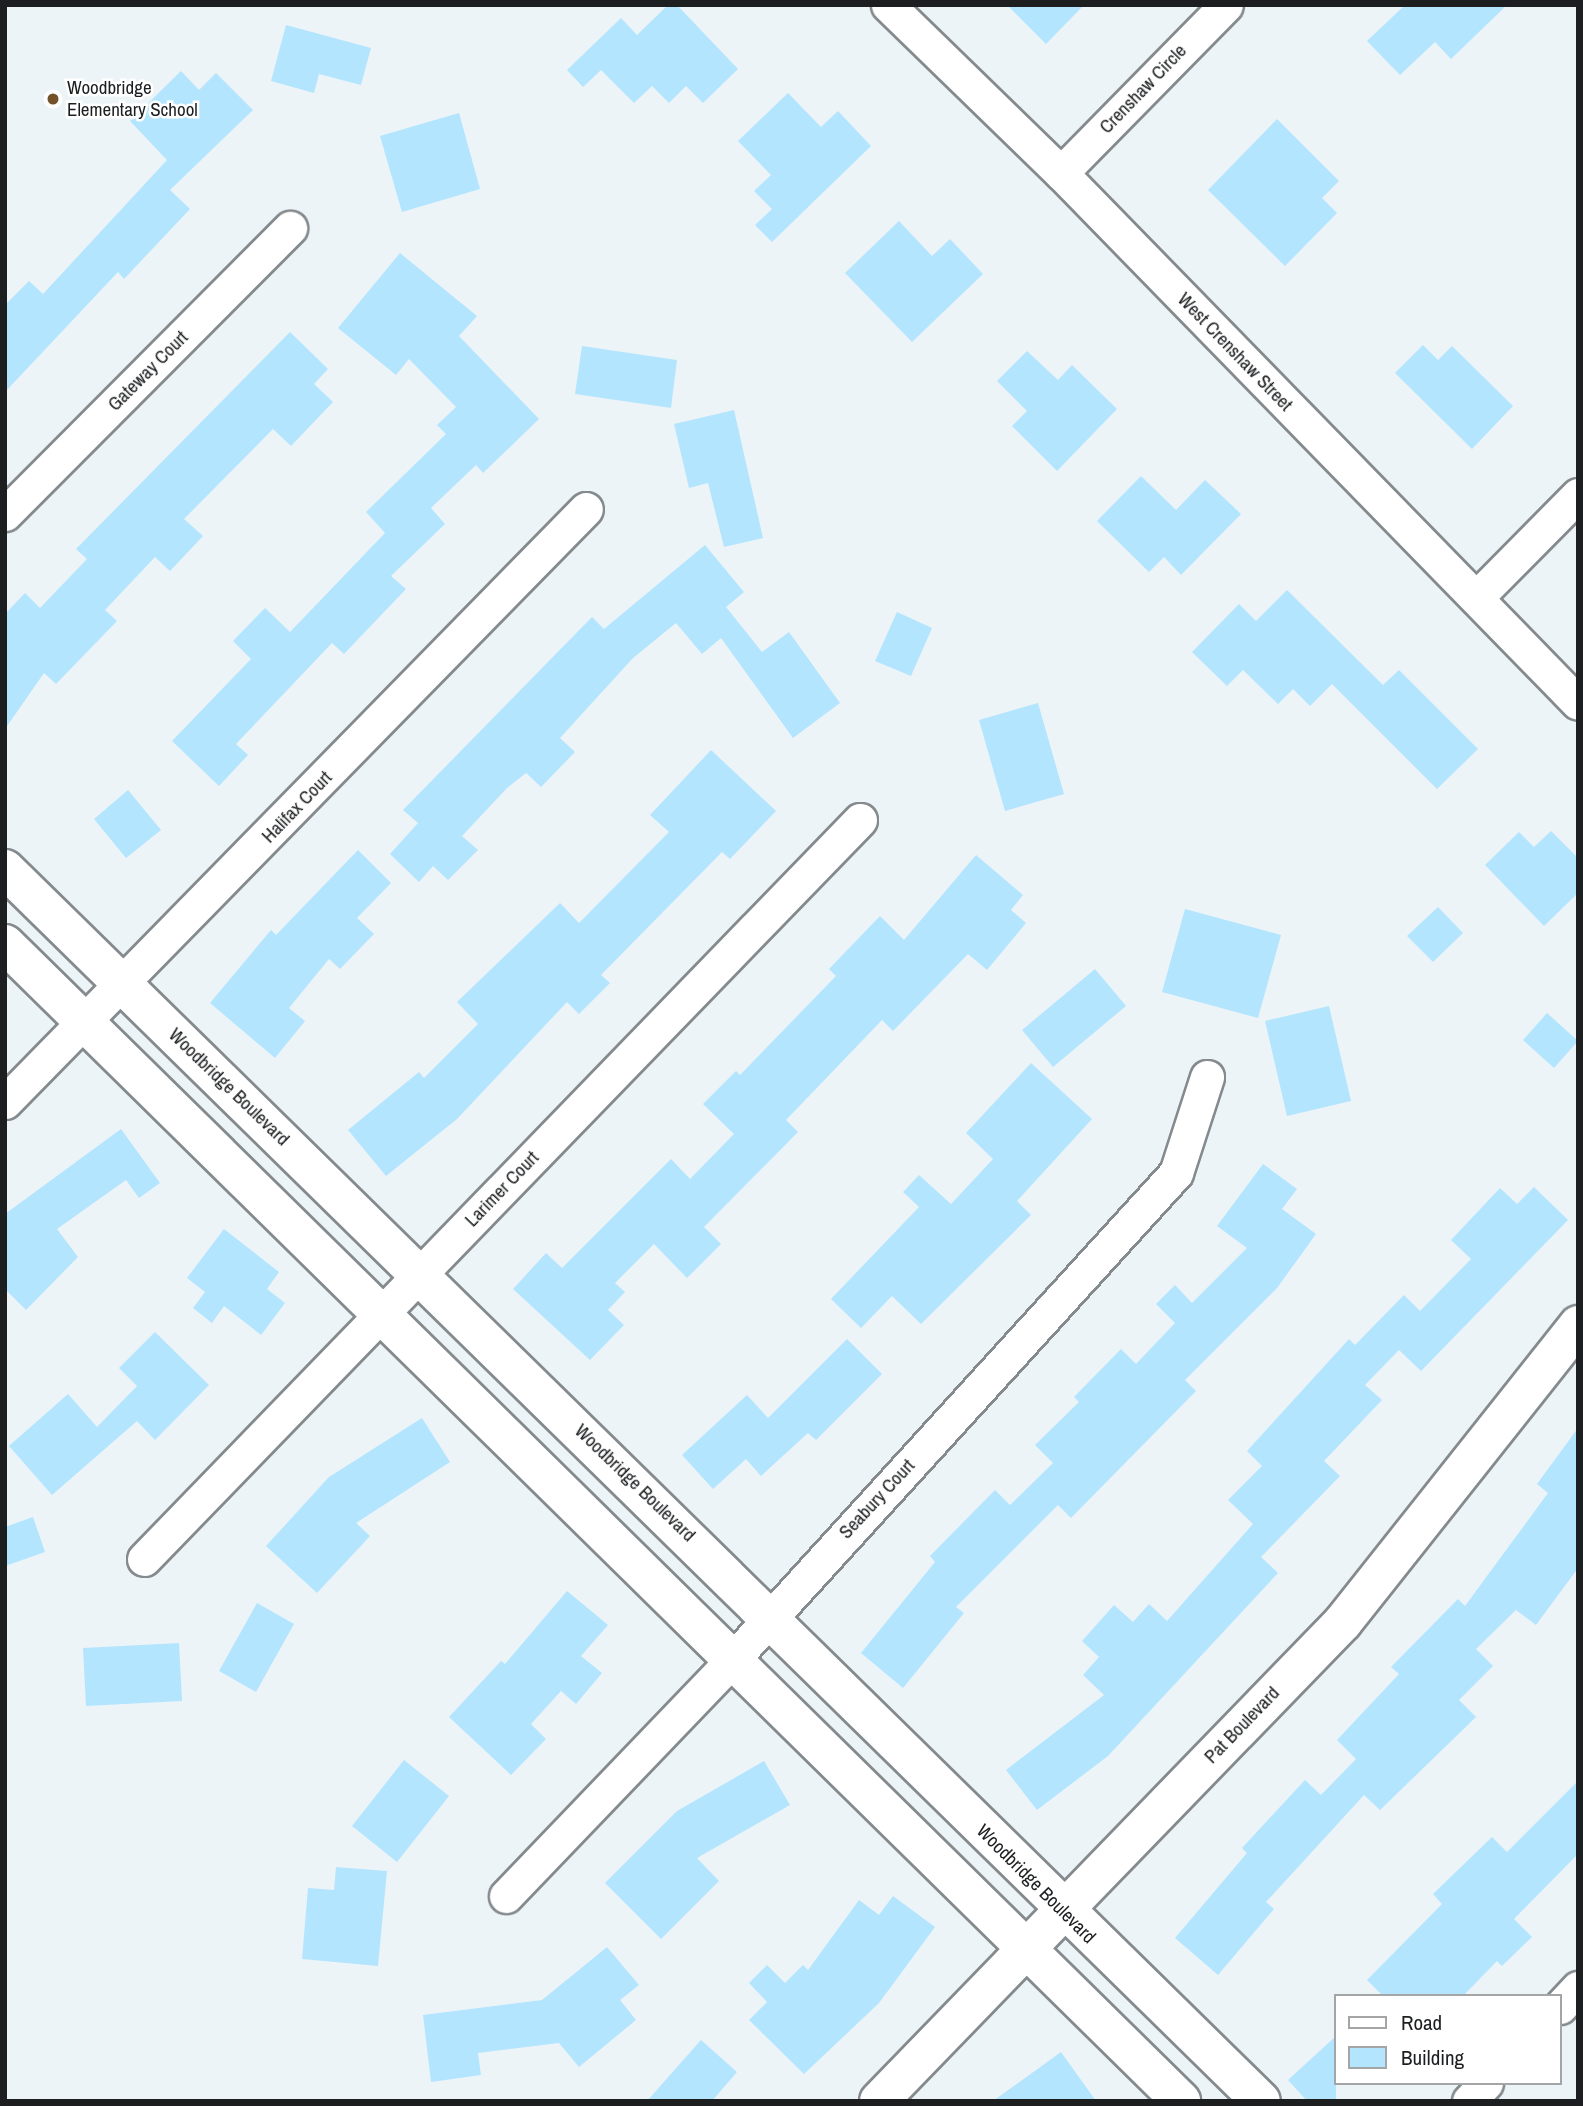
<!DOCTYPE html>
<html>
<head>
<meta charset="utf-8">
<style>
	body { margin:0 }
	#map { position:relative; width:1583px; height:2106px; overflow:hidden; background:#edf4f8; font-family:"Archivo Narrow",sans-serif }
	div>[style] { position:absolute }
	.building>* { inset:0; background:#b3e5fe }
	.roads { filter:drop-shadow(2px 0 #848a8d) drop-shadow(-2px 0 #848a8d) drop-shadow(0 2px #848a8d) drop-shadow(0 -2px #848a8d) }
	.minor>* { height:33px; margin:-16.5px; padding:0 16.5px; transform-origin:16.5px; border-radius:16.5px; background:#fff }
	.tertiary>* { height:38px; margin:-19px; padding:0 19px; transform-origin:19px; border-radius:19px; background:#fff }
	.dots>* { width:19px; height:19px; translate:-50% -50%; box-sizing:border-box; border:4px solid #fff; border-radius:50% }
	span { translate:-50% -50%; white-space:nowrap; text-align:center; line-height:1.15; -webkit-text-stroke:5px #fff; paint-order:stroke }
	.poi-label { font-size:19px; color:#1c1e20 }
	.left { translate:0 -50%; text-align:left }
	.street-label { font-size:19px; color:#1c1e20 }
	.frame { position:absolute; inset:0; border:7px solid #1c1e20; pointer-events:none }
	.legend { position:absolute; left:1334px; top:1994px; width:228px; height:91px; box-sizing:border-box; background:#fff; border:2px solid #a4a5a6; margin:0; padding:9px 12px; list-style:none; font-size:21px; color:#1c1e20 }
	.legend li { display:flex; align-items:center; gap:14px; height:35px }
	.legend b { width:35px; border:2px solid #a4a5a6 }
</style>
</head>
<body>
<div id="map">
	<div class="building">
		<i style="clip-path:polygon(668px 5px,677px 5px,738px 69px,703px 103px,686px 86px,669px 103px,652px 86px,634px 103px,601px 70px,583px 87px,567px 70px,621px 18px,637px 35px)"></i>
		<i style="clip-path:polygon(1007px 5px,1084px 5px,1046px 44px)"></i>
		<i style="clip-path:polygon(1405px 5px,1507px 5px,1451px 59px,1435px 42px,1400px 75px,1367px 41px)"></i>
		<i style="clip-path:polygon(286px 25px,371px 48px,361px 85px,319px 74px,314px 93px,271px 81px)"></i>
		<i style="clip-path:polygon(181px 71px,199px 90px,216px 73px,253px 110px,170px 190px,190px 209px,124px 279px,118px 272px,5px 392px,5px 305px,29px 281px,43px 294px,167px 160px,130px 121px)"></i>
		<i style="clip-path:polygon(788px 93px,821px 127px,838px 111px,871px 146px,772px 242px,755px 225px,772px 209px,754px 191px,771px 175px,738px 141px)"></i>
		<i style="clip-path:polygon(459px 113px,480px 189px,402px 212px,380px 136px)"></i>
		<i style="clip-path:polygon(1277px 119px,1339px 181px,1322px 198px,1337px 213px,1285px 266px,1208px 190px)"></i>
		<i style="clip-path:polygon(899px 221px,932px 256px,950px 239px,983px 274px,912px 342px,845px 273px)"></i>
		<i style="clip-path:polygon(400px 253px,477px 316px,459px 336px,539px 419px,483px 473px,476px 465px,431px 508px,445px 524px,391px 576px,406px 589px,344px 654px,332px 643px,236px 744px,248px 755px,219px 786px,172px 741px,251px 659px,233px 641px,265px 608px,290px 632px,385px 533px,366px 512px,446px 434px,437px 425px,456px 407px,409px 359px,396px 375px,338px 328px)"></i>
		<i style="clip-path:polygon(290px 332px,328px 369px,314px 384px,333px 402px,291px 446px,273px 429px,184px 519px,203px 536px,170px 571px,155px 557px,105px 610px,117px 621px,56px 684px,44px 673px,5px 729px,5px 614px,25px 593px,40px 608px,87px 559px,76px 549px)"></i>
		<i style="clip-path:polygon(1423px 345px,1438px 360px,1452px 346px,1513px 406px,1472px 449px,1395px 373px)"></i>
		<i style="clip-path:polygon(582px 346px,677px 360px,671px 408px,575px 394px)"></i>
		<i style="clip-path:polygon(1027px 351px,1058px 380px,1072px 365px,1117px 409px,1057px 471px,1012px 426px,1027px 411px,997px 381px)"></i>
		<i style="clip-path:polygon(734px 410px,763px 538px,724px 547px,708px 483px,689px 488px,674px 424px)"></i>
		<i style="clip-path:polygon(1141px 476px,1176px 510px,1205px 480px,1241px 514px,1181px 575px,1164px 557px,1149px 572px,1097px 521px)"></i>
		<i style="clip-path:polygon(705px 545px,744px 592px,726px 607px,762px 652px,789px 632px,840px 703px,793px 738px,721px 638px,702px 654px,676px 623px,633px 658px,560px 738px,575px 752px,541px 787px,526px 773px,507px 788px,462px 836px,478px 850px,448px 880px,433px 866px,419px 882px,390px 854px,418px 823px,403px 810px,592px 617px,604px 629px)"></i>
		<i style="clip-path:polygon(1287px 590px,1383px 685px,1399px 670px,1478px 749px,1437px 789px,1332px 684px,1310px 706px,1293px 689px,1278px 704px,1243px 670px,1227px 686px,1192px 652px,1239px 604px,1256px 621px)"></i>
		<i style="clip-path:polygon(897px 612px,932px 628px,911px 676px,875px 661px)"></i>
		<i style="clip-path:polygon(1038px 703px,1064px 794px,1005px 811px,979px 720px)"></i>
		<i style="clip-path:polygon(711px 750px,776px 811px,730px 859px,722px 852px,601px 975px,610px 983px,579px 1014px,567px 1002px,457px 1119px,386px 1176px,348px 1130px,419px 1072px,424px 1078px,478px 1024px,457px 1002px,560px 903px,579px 923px,669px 832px,650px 815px)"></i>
		<i style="clip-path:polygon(128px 790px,161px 830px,126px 858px,94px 819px)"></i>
		<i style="clip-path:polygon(1551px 831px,1578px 858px,1578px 893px,1544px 926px,1485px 865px,1519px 832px,1534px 847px)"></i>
		<i style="clip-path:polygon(358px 850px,391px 883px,357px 918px,374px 934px,340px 969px,329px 959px,289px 1008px,305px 1021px,275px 1058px,210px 1003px,271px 930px,276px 935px)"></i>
		<i style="clip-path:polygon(976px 855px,1023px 895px,1011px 910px,1026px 923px,987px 970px,968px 954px,893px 1031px,882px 1020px,786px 1120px,798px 1132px,704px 1227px,721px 1244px,687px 1278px,654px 1244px,615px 1283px,625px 1292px,608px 1310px,624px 1325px,590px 1360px,513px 1289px,546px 1253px,562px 1268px,671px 1159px,690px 1179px,734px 1134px,703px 1104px,736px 1071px,740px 1075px,836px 976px,829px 969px,880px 916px,904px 940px)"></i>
		<i style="clip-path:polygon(1438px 907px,1463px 933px,1433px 962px,1407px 936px)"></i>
		<i style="clip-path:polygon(1185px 909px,1281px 935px,1258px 1018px,1162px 992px)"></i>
		<i style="clip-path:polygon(1095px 969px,1126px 1006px,1053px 1067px,1022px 1030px)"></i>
		<i style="clip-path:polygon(1329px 1006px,1351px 1101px,1287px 1116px,1265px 1021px)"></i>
		<i style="clip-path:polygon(1547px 1013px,1578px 1041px,1554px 1068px,1523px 1040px)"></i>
		<i style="clip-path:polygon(1031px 1063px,1092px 1119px,1017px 1201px,1031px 1215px,921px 1324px,892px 1296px,861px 1328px,831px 1299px,919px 1207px,903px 1192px,919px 1175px,951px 1204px,993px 1159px,966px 1133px)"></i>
		<i style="clip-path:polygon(121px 1129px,160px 1183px,139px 1198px,126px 1180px,57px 1229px,78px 1257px,26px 1310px,5px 1289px,5px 1214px)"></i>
		<i style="clip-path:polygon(1263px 1164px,1297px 1189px,1282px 1209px,1316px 1234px,1277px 1288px,1185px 1380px,1196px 1391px,1071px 1518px,1058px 1505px,956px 1607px,964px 1613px,903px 1688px,861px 1653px,935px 1562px,930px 1556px,995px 1490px,1010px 1505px,1053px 1463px,1035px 1445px,1079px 1402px,1074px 1397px,1121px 1349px,1136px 1364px,1175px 1323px,1156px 1304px,1175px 1285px,1192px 1303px,1247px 1248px,1217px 1226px)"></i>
		<i style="clip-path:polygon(1534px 1187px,1568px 1220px,1421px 1371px,1399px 1350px,1365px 1385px,1382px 1400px,1324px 1461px,1340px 1476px,1261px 1557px,1278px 1573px,1108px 1756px,1037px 1810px,1006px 1770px,1104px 1695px,1083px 1675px,1099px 1657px,1082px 1641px,1114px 1605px,1133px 1622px,1149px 1604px,1167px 1621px,1253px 1524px,1228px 1500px,1262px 1466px,1247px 1451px,1349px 1339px,1355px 1345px,1404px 1295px,1420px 1311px,1471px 1259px,1451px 1240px,1500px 1188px,1517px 1204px)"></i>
		<i style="clip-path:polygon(224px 1229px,279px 1272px,267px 1289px,285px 1303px,261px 1335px,224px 1306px,212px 1323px,193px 1308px,205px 1292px,187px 1278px)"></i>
		<i style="clip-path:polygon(155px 1332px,209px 1385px,155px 1440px,137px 1421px,52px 1495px,9px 1446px,68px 1394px,97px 1427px,137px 1386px,119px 1368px)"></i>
		<i style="clip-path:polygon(847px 1339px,882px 1374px,816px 1440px,808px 1433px,761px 1476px,746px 1459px,713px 1489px,682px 1455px,747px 1395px,768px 1418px)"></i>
		<i style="clip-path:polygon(422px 1418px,450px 1462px,356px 1523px,370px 1536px,317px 1593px,266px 1546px,329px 1477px)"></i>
		<i style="clip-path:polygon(1578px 1428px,1578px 1568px,1536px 1625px,1516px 1610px,1476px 1649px,1493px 1666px,1459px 1700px,1476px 1717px,1380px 1810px,1364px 1795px,1266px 1902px,1274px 1909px,1218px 1975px,1175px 1938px,1247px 1853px,1242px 1848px,1305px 1780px,1321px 1795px,1356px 1759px,1337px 1740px,1399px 1674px,1391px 1667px,1458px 1599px,1465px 1606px,1548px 1493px,1537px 1484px)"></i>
		<i style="clip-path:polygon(33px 1517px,45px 1552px,5px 1566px,5px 1527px)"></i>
		<i style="clip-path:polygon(567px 1591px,608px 1625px,581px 1656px,602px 1673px,576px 1704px,561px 1691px,531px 1724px,546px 1739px,511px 1775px,449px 1717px,501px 1661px,505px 1664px)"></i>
		<i style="clip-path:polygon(257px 1603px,294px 1624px,256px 1692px,219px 1671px)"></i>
		<i style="clip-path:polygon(179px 1643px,182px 1701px,86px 1706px,83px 1648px)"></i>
		<i style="clip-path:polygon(404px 1760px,449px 1796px,397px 1862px,352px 1826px)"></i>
		<i style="clip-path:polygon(764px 1761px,790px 1805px,697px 1858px,719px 1881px,661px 1939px,605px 1883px,677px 1811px)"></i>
		<i style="clip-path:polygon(1578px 1781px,1578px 1854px,1514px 1919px,1532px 1937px,1502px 1966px,1497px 1961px,1463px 1996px,1383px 1996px,1367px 1980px,1442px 1904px,1433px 1894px,1492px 1837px,1507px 1852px)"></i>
		<i style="clip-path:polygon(336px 1867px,387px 1871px,378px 1966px,302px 1959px,308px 1888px,334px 1890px)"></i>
		<i style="clip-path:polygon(893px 1896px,935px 1927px,879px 2003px,804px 2074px,749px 2020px,767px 2002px,749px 1983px,767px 1965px,785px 1983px,803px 1965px,808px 1970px,859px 1900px,879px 1915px)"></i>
		<i style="clip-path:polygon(607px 1947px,639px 1985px,620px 2000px,636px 2020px,579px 2067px,559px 2043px,478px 2053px,481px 2075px,431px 2082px,423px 2015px,542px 2000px)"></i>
		<i style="clip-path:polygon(1336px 2036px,1336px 2101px,1307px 2101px,1288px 2080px)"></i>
		<i style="clip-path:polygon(701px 2040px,737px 2072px,712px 2101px,647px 2101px)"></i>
		<i style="clip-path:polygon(1061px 2052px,1096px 2101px,993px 2101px)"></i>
	</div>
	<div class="roads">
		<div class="minor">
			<i style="left:888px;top:5px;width:241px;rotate:44.2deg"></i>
			<i style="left:1061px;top:173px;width:740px;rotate:45.71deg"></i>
			<i style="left:1061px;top:173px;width:235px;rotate:-45.5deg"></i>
			<i style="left:5px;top:514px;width:404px;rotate:-45.1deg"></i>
			<i style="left:1476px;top:598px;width:145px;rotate:-45.3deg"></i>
			<i style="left:5px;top:1102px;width:830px;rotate:-45.59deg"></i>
			<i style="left:144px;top:1559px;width:1029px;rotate:-45.91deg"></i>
			<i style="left:506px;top:1896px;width:330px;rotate:-46.2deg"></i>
			<i style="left:734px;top:1658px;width:656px;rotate:-47.66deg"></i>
			<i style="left:1176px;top:1173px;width:101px;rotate:-72.1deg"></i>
			<i style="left:1560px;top:2007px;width:26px;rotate:-47deg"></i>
			<i style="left:1469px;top:2101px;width:25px;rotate:-47deg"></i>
		</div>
		<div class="tertiary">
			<i style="left:5px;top:869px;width:1759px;rotate:44.45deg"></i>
			<i style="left:5px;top:944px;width:1650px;rotate:44.53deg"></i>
			<i style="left:879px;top:2101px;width:667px;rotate:-45.91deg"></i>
			<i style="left:1343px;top:1622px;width:379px;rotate:-51.6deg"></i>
		</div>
	</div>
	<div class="dots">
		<i style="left:53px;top:99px;background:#735229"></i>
	</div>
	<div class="poi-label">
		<span class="left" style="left:67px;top:99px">Woodbridge<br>Elementary School</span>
	</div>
	<div class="street-label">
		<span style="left:1143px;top:89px;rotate:-46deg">Crenshaw Circle</span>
		<span style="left:1235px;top:352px;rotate:46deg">West Crenshaw Street</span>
		<span style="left:148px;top:371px;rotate:-45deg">Gateway Court</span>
		<span style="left:297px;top:807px;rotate:-46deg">Halifax Court</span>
		<span style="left:229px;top:1087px;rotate:44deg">Woodbridge Boulevard</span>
		<span style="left:502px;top:1189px;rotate:-46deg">Larimer Court</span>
		<span style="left:635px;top:1483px;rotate:44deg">Woodbridge Boulevard</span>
		<span style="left:877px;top:1499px;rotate:-47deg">Seabury Court</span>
		<span style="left:1242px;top:1725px;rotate:-46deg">Pat Boulevard</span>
		<span style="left:1036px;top:1884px;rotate:45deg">Woodbridge Boulevard</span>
	</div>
	<div class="frame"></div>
	<ul class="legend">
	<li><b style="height:9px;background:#fff"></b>Road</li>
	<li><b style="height:19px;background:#b3e5fe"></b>Building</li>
	</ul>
</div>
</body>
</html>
